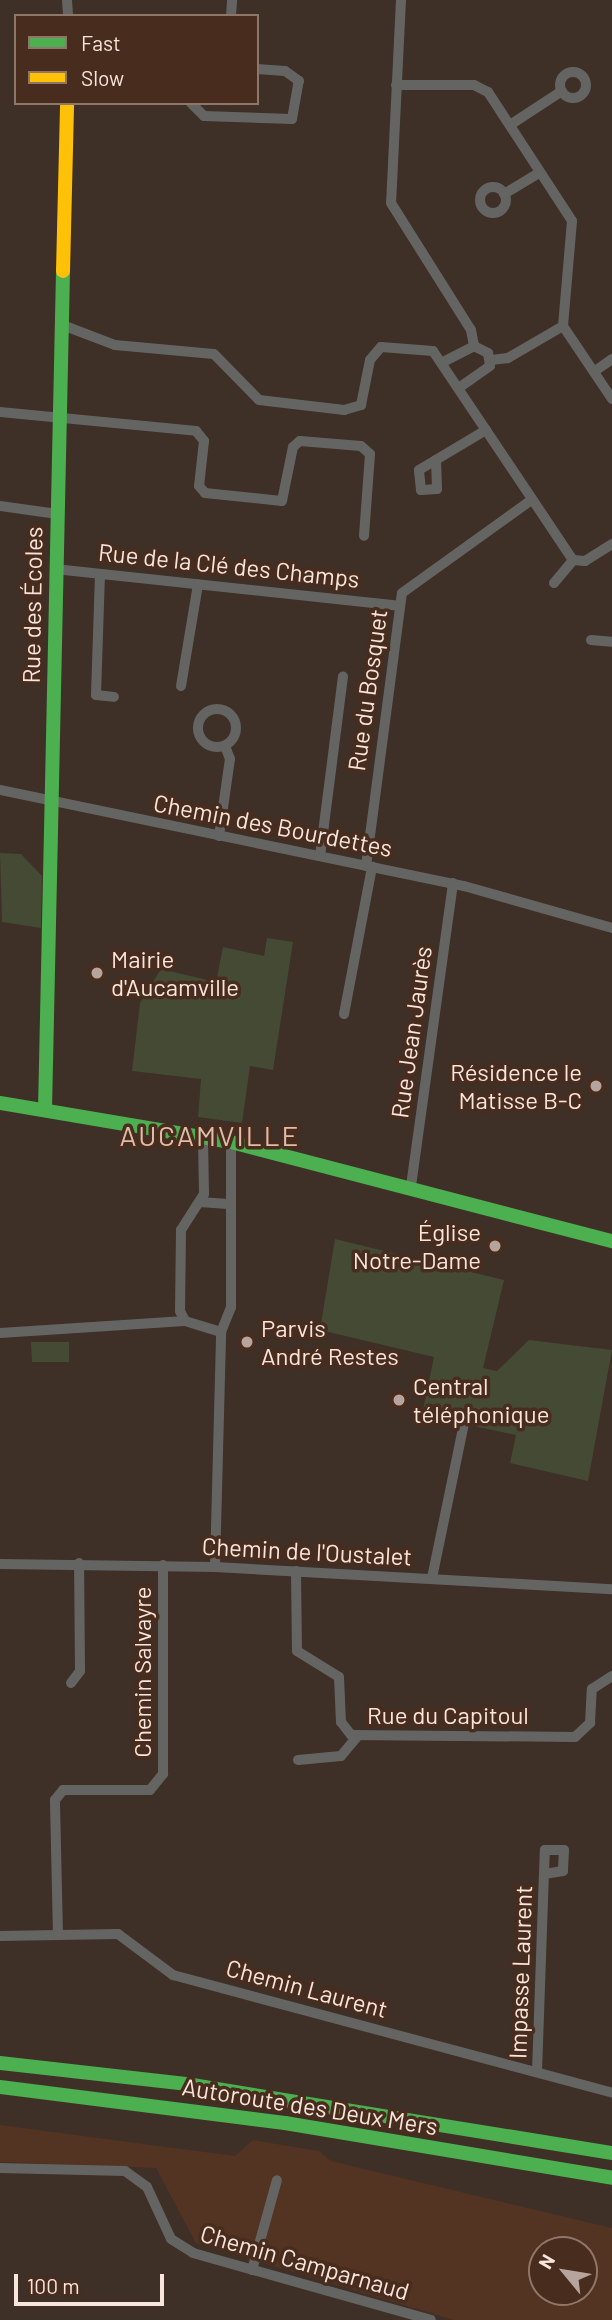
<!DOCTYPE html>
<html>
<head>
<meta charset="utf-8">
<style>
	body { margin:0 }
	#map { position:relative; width:612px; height:2320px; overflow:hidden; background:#3e2f27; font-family:Barlow,sans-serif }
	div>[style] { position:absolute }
	.built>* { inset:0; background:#533322 }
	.green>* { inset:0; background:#454a35 }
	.street>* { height:10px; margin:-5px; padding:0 5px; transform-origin:5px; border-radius:5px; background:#646562 }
	.street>.ring { margin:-5px; padding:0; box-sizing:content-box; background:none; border:10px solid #646562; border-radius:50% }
	.fast>* { height:14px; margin:-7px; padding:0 7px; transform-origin:7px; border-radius:7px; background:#4caf50 }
	.slow>* { height:14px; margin:-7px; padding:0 7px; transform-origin:7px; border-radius:7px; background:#ffc107 }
	.dots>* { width:19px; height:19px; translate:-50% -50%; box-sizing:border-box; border:4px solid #482c1d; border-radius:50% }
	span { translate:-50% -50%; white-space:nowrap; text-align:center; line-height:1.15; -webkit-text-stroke:7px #482c1d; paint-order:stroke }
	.street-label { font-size:24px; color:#f8e5dc }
	.poi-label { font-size:24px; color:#f8e5dc }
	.left { translate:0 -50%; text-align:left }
	.right { translate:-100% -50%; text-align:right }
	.quarter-label { font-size:28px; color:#e0bcaa; letter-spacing:2px }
	.legend { position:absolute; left:14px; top:14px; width:245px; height:91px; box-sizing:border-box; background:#482c1d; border:2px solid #8e7669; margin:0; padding:9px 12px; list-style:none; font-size:21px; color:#f8e5dc }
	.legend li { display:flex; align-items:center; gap:14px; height:35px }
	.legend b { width:35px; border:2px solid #8e7669 }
	.north { position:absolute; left:528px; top:2236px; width:70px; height:70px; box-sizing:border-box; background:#482c1d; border:2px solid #8e7669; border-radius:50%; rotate:300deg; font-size:19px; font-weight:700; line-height:28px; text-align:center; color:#f8e5dc }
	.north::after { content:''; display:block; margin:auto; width:24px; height:32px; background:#b7a59d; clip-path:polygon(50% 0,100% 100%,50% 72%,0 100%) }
	.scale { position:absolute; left:14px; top:2274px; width:150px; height:32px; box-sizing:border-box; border:4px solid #f8e5dc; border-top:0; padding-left:9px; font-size:21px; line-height:24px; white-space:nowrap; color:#f8e5dc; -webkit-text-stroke:5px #482c1d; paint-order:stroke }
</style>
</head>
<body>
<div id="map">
	<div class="built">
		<i style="clip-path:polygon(evenodd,0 2125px,235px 2156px,253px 2140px,319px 2151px,331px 2161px,612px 2228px,612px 2320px,454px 2320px,196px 2243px,156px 2168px,0 2162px,0 2125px,542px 2250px,584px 2250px,584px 2292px,542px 2292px,542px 2250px)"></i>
	</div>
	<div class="green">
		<i style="clip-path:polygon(0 853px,21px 854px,42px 876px,41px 928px,2px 922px)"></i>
		<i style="clip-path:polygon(267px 938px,293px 942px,273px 1070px,250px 1066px,242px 1123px,198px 1117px,201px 1079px,132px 1071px,140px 1003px,161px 969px,216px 982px,223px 947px,264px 956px)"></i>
		<i style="clip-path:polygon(335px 1239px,504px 1280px,483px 1368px,497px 1371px,529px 1340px,612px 1350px,588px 1481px,510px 1463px,516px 1435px,422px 1415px,434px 1357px,320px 1330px)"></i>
		<i style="clip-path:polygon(31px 1342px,69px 1342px,69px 1362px,32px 1362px)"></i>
	</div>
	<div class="street">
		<i style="left:67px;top:0;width:16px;rotate:86deg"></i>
		<i style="left:401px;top:0;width:203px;rotate:92.8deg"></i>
		<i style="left:391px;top:203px;width:150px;rotate:57.8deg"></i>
		<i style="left:471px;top:330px;width:16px;rotate:79deg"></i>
		<i style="left:231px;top:16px;width:16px;rotate:-86deg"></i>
		<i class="ring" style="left:560px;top:72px;width:16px;height:16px"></i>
		<i style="left:396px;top:85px;width:78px"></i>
		<i style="left:474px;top:85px;width:16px;rotate:27deg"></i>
		<i style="left:488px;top:92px;width:154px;rotate:56.9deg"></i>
		<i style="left:572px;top:221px;width:105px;rotate:94.9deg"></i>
		<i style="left:563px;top:326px;width:64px;rotate:149.8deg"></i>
		<i style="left:508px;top:358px;width:17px;rotate:173deg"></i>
		<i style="left:191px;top:103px;width:18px;rotate:45deg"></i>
		<i style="left:204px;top:116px;width:88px;rotate:2deg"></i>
		<i style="left:292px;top:119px;width:39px;rotate:-80deg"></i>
		<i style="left:299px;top:81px;width:17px;rotate:-144deg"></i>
		<i style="left:285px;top:71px;width:28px;rotate:-176deg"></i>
		<i style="left:510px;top:125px;width:62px;rotate:-33.2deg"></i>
		<i class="ring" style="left:480px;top:187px;width:16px;height:16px"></i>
		<i style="left:504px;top:194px;width:41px;rotate:-31deg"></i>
		<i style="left:65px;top:326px;width:53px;rotate:20.8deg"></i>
		<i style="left:115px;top:345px;width:99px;rotate:5.2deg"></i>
		<i style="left:214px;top:354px;width:64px;rotate:45.6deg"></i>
		<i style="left:259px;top:400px;width:86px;rotate:6.7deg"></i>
		<i style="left:344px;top:410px;width:18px;rotate:-16deg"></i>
		<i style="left:361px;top:405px;width:46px;rotate:-78.7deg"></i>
		<i style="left:370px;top:360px;width:17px;rotate:-50deg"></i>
		<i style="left:381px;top:347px;width:52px;rotate:4.4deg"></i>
		<i style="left:433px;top:351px;width:252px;rotate:56.2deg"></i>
		<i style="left:573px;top:560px;width:12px;rotate:5deg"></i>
		<i style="left:585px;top:561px;width:32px;rotate:-32deg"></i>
		<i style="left:563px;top:326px;width:88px;rotate:56.1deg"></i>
		<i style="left:445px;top:361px;width:33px;rotate:-27deg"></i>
		<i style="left:474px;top:346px;width:16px;rotate:27deg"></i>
		<i style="left:488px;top:353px;width:13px;rotate:81deg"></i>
		<i style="left:490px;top:366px;width:35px;rotate:145deg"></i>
		<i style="left:595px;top:371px;width:21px;rotate:-35deg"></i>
		<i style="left:0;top:412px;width:197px;rotate:5.5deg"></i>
		<i style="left:196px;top:431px;width:13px;rotate:51deg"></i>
		<i style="left:204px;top:441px;width:45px;rotate:96.3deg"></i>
		<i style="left:199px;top:486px;width:9px;rotate:49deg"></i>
		<i style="left:205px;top:493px;width:77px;rotate:5.9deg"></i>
		<i style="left:282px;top:501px;width:55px;rotate:-78.5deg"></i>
		<i style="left:293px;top:447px;width:9px;rotate:-41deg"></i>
		<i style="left:300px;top:441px;width:61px;rotate:4.7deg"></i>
		<i style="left:361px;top:446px;width:12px;rotate:42deg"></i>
		<i style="left:370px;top:454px;width:82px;rotate:94.2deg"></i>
		<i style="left:436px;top:460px;width:29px;rotate:88deg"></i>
		<i style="left:437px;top:489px;width:16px;rotate:176deg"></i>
		<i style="left:421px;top:490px;width:20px;rotate:-96deg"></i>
		<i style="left:419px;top:470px;width:78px;rotate:-30.8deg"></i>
		<i style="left:0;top:506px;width:58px;rotate:8deg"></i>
		<i style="left:55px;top:569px;width:346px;rotate:6.1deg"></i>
		<i style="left:100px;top:574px;width:121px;rotate:91.9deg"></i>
		<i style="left:96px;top:695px;width:18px;rotate:6deg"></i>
		<i style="left:554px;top:583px;width:30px;rotate:-50deg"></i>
		<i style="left:591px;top:640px;width:21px;rotate:5deg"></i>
		<i style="left:181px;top:686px;width:103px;rotate:-80.5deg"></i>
		<i class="ring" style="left:198px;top:709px;width:28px;height:28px"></i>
		<i style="left:0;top:790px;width:474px;rotate:11.7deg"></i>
		<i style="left:464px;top:886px;width:154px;rotate:15.8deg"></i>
		<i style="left:219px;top:836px;width:78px;rotate:-81.9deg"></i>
		<i style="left:230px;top:759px;width:14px;rotate:-111deg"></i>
		<i style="left:320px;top:856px;width:181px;rotate:-82.7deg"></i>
		<i style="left:366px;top:866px;width:275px;rotate:-82.5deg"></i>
		<i style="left:402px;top:593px;width:158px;rotate:-35.7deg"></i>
		<i style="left:344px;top:1014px;width:150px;rotate:-79.2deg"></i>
		<i style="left:203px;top:1137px;width:57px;rotate:89deg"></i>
		<i style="left:204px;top:1194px;width:43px;rotate:122.6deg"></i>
		<i style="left:181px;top:1230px;width:81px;rotate:90.7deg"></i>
		<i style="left:180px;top:1311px;width:11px;rotate:63deg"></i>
		<i style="left:185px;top:1321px;width:38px;rotate:17deg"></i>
		<i style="left:221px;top:1332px;width:27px;rotate:-68deg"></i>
		<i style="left:231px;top:1307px;width:165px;rotate:-90deg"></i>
		<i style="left:411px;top:1186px;width:306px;rotate:-82.1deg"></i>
		<i style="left:200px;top:1202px;width:31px;rotate:4deg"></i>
		<i style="left:0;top:1333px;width:185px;rotate:-3.7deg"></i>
		<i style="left:0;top:1564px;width:215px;rotate:0.8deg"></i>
		<i style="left:215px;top:1567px;width:398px;rotate:3.2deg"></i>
		<i style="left:215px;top:1567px;width:235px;rotate:-88.5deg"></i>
		<i style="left:296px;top:1571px;width:80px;rotate:89.3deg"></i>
		<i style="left:297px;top:1651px;width:49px;rotate:31.8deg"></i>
		<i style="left:339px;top:1677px;width:45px;rotate:87.5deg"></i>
		<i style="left:341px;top:1722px;width:16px;rotate:52deg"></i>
		<i style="left:351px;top:1735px;width:224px;rotate:0.5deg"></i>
		<i style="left:575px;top:1737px;width:21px;rotate:-43deg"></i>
		<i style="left:590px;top:1723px;width:34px;rotate:-87deg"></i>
		<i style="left:592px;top:1689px;width:24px;rotate:-33deg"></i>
		<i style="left:432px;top:1578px;width:157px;rotate:-78.3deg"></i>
		<i style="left:71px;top:1683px;width:15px;rotate:-53deg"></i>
		<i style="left:80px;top:1671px;width:108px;rotate:-90.5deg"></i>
		<i style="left:298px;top:1760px;width:43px;rotate:-5.3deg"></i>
		<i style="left:341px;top:1756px;width:26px;rotate:-50deg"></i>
		<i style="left:58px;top:1935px;width:135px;rotate:-91.3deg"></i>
		<i style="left:55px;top:1800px;width:13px;rotate:-51deg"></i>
		<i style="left:63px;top:1790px;width:87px"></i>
		<i style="left:150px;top:1790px;width:21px;rotate:-51deg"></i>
		<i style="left:163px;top:1774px;width:209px;rotate:-90deg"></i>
		<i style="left:0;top:1936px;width:118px;rotate:-1deg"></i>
		<i style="left:118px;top:1934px;width:69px;rotate:36.7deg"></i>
		<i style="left:173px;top:1975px;width:455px;rotate:15deg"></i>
		<i style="left:537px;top:2072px;width:198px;rotate:-88deg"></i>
		<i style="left:544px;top:1874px;width:24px;rotate:-88deg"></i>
		<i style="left:545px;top:1850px;width:19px"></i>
		<i style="left:564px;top:1850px;width:21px;rotate:93deg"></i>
		<i style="left:563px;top:1871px;width:19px;rotate:171deg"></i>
		<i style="left:0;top:2168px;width:125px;rotate:1.4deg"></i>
		<i style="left:125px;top:2171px;width:27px;rotate:36deg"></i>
		<i style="left:147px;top:2187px;width:57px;rotate:65.2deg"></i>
		<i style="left:171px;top:2239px;width:26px;rotate:32deg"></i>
		<i style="left:193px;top:2253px;width:247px;rotate:15.7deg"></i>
		<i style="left:252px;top:2270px;width:93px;rotate:-74.5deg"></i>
	</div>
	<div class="fast">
		<i style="left:0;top:1103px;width:234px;rotate:9.6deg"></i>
		<i style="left:231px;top:1142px;width:394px;rotate:14.6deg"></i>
		<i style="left:45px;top:1110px;width:839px;rotate:-88.77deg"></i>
		<i style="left:0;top:2063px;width:187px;rotate:6.4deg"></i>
		<i style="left:186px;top:2084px;width:432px;rotate:9.2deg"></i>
		<i style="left:0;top:2087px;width:287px;rotate:7.2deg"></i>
		<i style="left:285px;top:2123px;width:332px;rotate:9.5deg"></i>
	</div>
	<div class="slow">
		<i style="left:63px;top:271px;width:168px;rotate:-88.6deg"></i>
	</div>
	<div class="dots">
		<i style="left:97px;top:973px;background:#b7a59d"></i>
		<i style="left:596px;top:1086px;background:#b7a59d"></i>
		<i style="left:495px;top:1246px;background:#b7a59d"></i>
		<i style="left:247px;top:1342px;background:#b7a59d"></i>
		<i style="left:399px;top:1400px;background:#b7a59d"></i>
	</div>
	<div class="street-label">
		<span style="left:229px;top:565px;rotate:6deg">Rue de la Clé des Champs</span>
		<span style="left:32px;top:605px;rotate:-89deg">Rue des Écoles</span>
		<span style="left:367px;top:690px;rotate:-82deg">Rue du Bosquet</span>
		<span style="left:273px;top:825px;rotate:11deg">Chemin des Bourdettes</span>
		<span style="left:411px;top:1032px;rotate:-82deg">Rue Jean Jaurès</span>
		<span style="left:307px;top:1551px;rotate:3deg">Chemin de l'Oustalet</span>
		<span style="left:142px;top:1672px;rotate:-90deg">Chemin Salvayre</span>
		<span style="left:448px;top:1715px">Rue du Capitoul</span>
		<span style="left:520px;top:1972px;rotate:-88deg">Impasse Laurent</span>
		<span style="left:307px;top:1988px;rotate:15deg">Chemin Laurent</span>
		<span style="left:310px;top:2106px;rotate:9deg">Autoroute des Deux Mers</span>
		<span style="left:305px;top:2262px;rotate:16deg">Chemin Camparnaud</span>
	</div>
	<div class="poi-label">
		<span class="left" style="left:111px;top:973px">Mairie<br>d'Aucamville</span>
		<span class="right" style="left:582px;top:1086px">Résidence le<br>Matisse B-C</span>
		<span class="right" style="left:481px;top:1246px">Église<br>Notre-Dame</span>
		<span class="left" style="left:261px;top:1342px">Parvis<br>André Restes</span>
		<span class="left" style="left:413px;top:1400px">Central<br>téléphonique</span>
	</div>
	<div class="quarter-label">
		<span style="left:210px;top:1135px">AUCAMVILLE</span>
	</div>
	<ul class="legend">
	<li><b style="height:9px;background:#4caf50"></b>Fast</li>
	<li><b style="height:9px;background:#ffc107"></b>Slow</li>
	</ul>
	<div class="north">N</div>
	<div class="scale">100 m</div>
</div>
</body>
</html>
